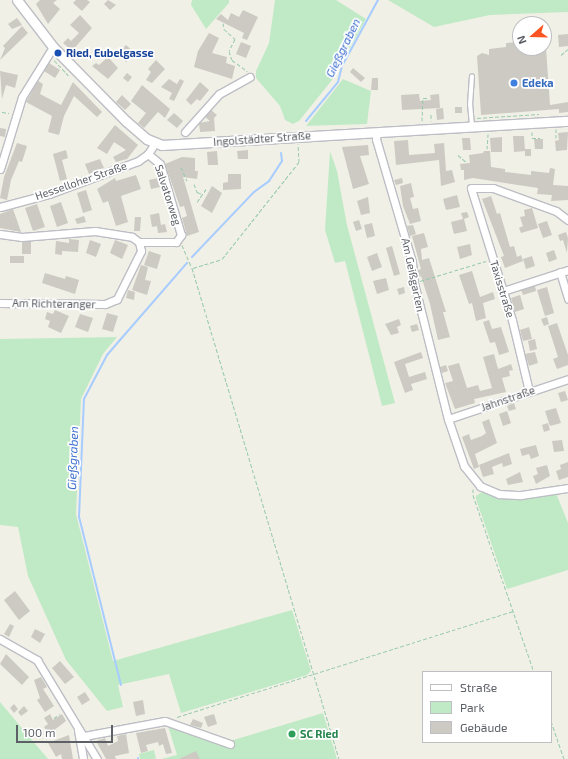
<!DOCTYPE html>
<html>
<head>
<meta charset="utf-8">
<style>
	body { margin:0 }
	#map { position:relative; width:568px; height:759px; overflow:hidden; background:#f1f0e6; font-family:"Exo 2",sans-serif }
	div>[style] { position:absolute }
	.green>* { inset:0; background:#c0eac6 }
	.stream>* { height:2px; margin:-1px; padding:0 1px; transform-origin:1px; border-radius:1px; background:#a7ccff }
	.building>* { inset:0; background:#cccac2 }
	.path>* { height:1px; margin-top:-0.5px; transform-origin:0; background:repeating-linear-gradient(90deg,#97caad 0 4px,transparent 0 6px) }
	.roads { filter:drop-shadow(1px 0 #bdbec5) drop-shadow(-1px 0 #bdbec5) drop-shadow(0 1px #bdbec5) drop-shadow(0 -1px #bdbec5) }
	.lane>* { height:3.5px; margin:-1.75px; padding:0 1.75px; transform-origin:1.75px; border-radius:1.75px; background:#fff }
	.street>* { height:7px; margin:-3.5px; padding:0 3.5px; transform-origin:3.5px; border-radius:3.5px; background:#fff }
	.secondary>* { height:9px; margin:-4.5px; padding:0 4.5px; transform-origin:4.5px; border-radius:4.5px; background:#fff }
	.dots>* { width:11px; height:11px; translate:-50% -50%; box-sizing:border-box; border:2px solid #fff; border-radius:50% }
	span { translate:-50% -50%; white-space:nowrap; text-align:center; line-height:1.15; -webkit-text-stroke:3.5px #fff; paint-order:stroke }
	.transit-label { font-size:11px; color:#164399; font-weight:700 }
	.left { translate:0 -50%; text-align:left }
	.shop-label { font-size:11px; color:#366cbe; font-weight:700 }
	.street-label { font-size:11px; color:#5d6067 }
	.leisure-label { font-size:11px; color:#27864d; font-weight:700 }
	.water-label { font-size:12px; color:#3d6ecf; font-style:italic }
	.legend { position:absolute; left:422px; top:671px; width:130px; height:72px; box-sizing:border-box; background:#fff; border:1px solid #bebfc2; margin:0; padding:5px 7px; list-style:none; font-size:12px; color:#5d6067 }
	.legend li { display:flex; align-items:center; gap:8px; height:20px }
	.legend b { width:20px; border:1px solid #bebfc2 }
	.north { position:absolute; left:512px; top:16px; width:40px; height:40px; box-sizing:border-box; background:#fff; border:1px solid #bebfc2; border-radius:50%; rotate:250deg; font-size:11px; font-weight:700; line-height:16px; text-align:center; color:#5d6067 }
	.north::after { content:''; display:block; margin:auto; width:14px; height:18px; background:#fa5423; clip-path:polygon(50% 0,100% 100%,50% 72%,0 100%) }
	.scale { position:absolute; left:16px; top:725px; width:97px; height:18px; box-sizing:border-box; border:2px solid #5d6067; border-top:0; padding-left:5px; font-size:12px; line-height:14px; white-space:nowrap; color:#5d6067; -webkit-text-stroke:3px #fff; paint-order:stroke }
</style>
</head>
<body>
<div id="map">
	<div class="green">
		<i style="clip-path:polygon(192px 0,229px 0,229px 3px,206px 29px,191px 5px)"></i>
		<i style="clip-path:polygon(275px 0,336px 0,366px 19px,332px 80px,299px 121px,293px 124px,285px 120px,280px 106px,256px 78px,256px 71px,269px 43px)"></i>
		<i style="clip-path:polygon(388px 0,568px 0,568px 12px,490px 15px,434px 27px)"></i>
		<i style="clip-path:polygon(343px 79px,371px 91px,367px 124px,306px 126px)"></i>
		<i style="clip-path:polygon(330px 151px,337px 171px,347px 225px,395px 403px,382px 406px,345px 261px,335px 263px,325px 230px)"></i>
		<i style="clip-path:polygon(117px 337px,103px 354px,81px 399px,76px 514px,113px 661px,292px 610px,311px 671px,307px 675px,181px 713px,169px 674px,118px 685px,123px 707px,107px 711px,66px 660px,28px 576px,18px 527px,0 525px,0 339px)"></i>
		<i style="clip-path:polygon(482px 492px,505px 499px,556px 493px,568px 523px,568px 570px,507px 589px,476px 499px,476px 496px)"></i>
		<i style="clip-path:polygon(0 702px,48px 759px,0 759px)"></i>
		<i style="clip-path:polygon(323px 713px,337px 759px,161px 759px,177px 755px,168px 726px,176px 721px,230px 741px)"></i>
		<i style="clip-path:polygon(154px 750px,156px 759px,140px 759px,139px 754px)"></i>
	</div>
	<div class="stream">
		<i style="left:306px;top:121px;width:50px;rotate:-50.6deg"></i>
		<i style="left:338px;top:82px;width:16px;rotate:-76deg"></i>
		<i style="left:342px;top:66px;width:75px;rotate:-61.4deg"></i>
		<i style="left:192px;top:257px;width:90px;rotate:-46.4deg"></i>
		<i style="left:254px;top:192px;width:19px;rotate:-36deg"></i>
		<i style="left:269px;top:181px;width:24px;rotate:-57deg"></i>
		<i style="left:282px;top:161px;width:8px;rotate:-97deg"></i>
		<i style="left:121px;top:685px;width:173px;rotate:-104deg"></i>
		<i style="left:79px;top:517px;width:118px;rotate:-87.6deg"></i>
		<i style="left:84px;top:399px;width:50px;rotate:-62.4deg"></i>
		<i style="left:107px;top:355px;width:122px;rotate:-49deg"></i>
		<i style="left:138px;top:758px;width:1px;rotate:90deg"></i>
	</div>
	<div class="building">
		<i style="clip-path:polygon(40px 0,57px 0,53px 3px,60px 9px,48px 24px,36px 4px)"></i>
		<i style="clip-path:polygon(76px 0,87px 0,90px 2px,82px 11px,73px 3px)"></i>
		<i style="clip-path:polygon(108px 0,116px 5px,110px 10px,104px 4px)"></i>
		<i style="clip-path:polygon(243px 10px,258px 17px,247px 40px,242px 38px,244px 33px,216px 19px,221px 14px,228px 20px,231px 13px,239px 17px)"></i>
		<i style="clip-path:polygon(80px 15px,92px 28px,72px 51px,63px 43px,68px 38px,71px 41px,79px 33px,70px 25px)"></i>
		<i style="clip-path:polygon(17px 18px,22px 25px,12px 29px,8px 24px)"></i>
		<i style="clip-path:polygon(22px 26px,28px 33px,0 60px,5px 48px,3px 46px)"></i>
		<i style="clip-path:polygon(209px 33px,219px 38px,212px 53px,227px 57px,226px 63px,235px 66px,232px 79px,194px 67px,198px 51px)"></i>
		<i style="clip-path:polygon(568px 34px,568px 46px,559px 47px,558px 35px)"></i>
		<i style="clip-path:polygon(241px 42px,251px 46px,246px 58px,236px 54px)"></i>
		<i style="clip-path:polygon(520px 42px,520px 48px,546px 48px,550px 105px,568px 102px,568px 112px,559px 113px,559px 109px,481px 115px,477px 56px,482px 53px,489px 55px,489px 49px,506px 47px,506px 43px)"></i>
		<i style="clip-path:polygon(126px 45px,135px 53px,126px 62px,118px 54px)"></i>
		<i style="clip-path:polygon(108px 57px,118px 68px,108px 79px,92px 66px,96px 63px,99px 65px)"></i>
		<i style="clip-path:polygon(156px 60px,165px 69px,152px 83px,146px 80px,151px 72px,148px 69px)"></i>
		<i style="clip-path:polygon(49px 63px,60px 70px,55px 78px,44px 71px)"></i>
		<i style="clip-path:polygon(353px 68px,365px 78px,361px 82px,350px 72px)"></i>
		<i style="clip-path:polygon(0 71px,18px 75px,15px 88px,6px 85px,2px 99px)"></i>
		<i style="clip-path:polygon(127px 73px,132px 77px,128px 82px,123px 78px)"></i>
		<i style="clip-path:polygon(372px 78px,378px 78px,378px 90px,371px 90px)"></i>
		<i style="clip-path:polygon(169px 79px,177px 84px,180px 79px,184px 81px,174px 101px,169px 99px,172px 93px,161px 87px)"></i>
		<i style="clip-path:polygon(38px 81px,43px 84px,40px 94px,61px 105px,73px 82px,102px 112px,97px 117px,74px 96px,64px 116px,59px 135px,48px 132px,52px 116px,26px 102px)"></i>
		<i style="clip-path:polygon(200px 82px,209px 90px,200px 101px,197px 99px,191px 105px,186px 100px)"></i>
		<i style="clip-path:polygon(142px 85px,170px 109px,165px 118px,158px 112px,144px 128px,138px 123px,146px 113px,131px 101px)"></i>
		<i style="clip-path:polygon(419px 94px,420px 101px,431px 100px,430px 95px,439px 94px,440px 108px,402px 110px,401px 95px)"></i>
		<i style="clip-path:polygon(122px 95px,131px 104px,125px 110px,116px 102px)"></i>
		<i style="clip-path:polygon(455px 107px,462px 107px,462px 113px,455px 113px)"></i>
		<i style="clip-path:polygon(443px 108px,444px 119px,437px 120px,436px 109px)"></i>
		<i style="clip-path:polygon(211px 110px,217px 115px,214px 118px,215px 131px,200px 132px,199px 123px,210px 121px,205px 117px)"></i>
		<i style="clip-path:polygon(174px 113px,183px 121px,177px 128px,167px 120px)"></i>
		<i style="clip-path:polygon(115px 125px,138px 145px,127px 159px,116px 162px,113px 157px,126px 150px,114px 142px,107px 154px,97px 148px)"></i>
		<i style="clip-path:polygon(0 128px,6px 129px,5px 137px,0 136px)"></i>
		<i style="clip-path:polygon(568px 132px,567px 150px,556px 151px,555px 141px,559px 140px,558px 133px)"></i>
		<i style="clip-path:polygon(513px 136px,524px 136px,525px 151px,514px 152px)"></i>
		<i style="clip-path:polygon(502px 137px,502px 152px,491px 152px,490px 138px)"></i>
		<i style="clip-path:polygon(462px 138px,470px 138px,471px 150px,463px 150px)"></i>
		<i style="clip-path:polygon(534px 139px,543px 139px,543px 149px,535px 149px)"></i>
		<i style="clip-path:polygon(408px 140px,409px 155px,435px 153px,434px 144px,444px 143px,446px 171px,452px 170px,455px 182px,441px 186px,439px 160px,396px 165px,394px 141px)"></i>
		<i style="clip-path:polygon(17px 143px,27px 146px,22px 162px,19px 161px,11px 180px,7px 200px,0 198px,4px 177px)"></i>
		<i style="clip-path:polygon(368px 145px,369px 155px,360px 156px,369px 184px,353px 189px,342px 147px)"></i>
		<i style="clip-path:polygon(525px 149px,531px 149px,531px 156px,525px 156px)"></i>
		<i style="clip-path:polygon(66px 150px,68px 158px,62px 160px,67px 179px,60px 181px,53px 154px)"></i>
		<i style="clip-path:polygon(248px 150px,248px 159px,238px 159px,237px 151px)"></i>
		<i style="clip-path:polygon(217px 151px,218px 165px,208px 165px,207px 152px)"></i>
		<i style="clip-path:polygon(484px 151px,490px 151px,491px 167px,505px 169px,505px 172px,531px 175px,531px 171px,549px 173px,550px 168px,555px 169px,553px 185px,568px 186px,568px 200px,551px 201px,552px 195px,537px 194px,538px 188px,473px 178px,464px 180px,464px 170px,461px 170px,460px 164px,470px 163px,469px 155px,483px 153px)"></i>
		<i style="clip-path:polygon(182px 157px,195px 158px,195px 171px,198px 171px,197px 179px,183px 177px,199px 232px,187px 236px,182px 218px,187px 216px,184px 206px,180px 207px,165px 164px)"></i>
		<i style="clip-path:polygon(100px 159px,104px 168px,89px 174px,85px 164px)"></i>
		<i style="clip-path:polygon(228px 174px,241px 174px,241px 189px,223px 190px,223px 183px,228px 182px)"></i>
		<i style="clip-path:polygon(136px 175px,141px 189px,121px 196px,128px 222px,116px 226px,108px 201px,103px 203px,97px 189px,115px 178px,116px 181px)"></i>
		<i style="clip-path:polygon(158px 178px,160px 187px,151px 189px,149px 180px)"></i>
		<i style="clip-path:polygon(402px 178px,403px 183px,396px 185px,394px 180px)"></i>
		<i style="clip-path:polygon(411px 183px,414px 197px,410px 198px,413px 209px,418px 208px,421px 221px,410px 224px,403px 206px,400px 186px)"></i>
		<i style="clip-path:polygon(212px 186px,222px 193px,212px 213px,201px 206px)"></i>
		<i style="clip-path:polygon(86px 190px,92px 210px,83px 213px,77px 193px)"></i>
		<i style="clip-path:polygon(457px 195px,460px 207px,446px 210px,443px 199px)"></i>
		<i style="clip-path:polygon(491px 196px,497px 214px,500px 213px,510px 247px,514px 246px,517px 257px,521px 255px,523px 261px,505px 268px,501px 257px,504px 256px,482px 199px)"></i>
		<i style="clip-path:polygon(368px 197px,370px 213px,361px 215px,357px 201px)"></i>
		<i style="clip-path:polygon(61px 202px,68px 223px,57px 227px,50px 206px)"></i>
		<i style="clip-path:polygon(37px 204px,45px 227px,33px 231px,25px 208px)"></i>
		<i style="clip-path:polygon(532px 208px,538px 228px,521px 233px,519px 228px,523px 226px,520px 217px,525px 216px,524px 210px)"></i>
		<i style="clip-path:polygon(13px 209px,21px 232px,0 228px,0 214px)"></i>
		<i style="clip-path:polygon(467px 212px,469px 217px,464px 219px,467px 231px,454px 234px,451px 222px,463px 219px,461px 213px)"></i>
		<i style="clip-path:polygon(159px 213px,161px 225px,165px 224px,167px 232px,158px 233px,157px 226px,152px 227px,150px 215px)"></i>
		<i style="clip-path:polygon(84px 216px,86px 222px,77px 224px,75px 219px)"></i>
		<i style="clip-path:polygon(135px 217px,141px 217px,140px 231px,134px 231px)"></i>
		<i style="clip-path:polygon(359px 220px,362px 229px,356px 231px,353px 222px)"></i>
		<i style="clip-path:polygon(547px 221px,552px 235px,543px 238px,538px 224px)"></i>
		<i style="clip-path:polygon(372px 223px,375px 236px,367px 238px,364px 225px)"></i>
		<i style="clip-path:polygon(413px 225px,416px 234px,410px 236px,407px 226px)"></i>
		<i style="clip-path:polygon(566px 232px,568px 238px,567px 253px,563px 240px,560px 241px,558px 235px)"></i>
		<i style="clip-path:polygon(424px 233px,428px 247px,421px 249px,422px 260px,429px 258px,446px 312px,443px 312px,450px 337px,438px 340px,430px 304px,421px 276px,418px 277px,418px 270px,421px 269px,412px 236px)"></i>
		<i style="clip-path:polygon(69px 239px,79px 240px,78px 252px,62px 251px,62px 255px,55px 254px,56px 241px,69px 243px)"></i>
		<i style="clip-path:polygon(90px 240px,101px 244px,96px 257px,86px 253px)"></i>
		<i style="clip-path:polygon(115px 240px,128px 245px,122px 259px,110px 253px)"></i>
		<i style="clip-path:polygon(31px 241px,31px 254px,22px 254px,22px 242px)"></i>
		<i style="clip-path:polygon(470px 244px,472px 255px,460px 259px,457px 247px)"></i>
		<i style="clip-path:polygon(392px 246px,400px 274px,394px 276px,386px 248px)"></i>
		<i style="clip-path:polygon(554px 250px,557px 259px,549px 262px,546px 253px)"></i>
		<i style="clip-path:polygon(149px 251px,161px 255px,157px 269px,144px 265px)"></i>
		<i style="clip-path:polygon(377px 253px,382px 267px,372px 271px,367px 257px)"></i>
		<i style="clip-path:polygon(10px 256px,24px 256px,24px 263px,10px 263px)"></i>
		<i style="clip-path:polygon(532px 256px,535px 266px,526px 269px,523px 259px)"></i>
		<i style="clip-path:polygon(141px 265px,148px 267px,145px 280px,151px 281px,147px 295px,132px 290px)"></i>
		<i style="clip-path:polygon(472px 271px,480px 297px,493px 292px,495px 299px,483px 303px,486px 318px,476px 321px,472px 303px,469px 304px,459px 275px)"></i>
		<i style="clip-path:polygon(45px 273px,65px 279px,66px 276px,79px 280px,75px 294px,42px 283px)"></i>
		<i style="clip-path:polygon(386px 278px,389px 290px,377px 294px,373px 281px)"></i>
		<i style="clip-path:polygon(535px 286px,536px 291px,523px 295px,521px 290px)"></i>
		<i style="clip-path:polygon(404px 287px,405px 293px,399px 295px,397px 289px)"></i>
		<i style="clip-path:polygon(547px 287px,554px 313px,545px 316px,537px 290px)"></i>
		<i style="clip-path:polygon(128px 290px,135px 292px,134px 300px,126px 298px)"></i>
		<i style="clip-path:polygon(520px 295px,524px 309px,515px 312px,511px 298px)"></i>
		<i style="clip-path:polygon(55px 310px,69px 316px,61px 333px,48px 327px,50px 321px,45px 319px,47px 312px,53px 314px)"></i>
		<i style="clip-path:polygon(107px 313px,118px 316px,113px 332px,102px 329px)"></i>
		<i style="clip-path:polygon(80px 314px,93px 318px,88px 332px,75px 327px)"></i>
		<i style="clip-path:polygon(547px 317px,549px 324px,544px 326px,541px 319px)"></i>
		<i style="clip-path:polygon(399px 319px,401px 325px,397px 327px,399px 333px,391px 335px,385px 324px)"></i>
		<i style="clip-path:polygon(489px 320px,492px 329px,501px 327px,509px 352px,499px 355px,495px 342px,490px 343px,483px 322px)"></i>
		<i style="clip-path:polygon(557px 323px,568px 355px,568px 365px,557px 369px,553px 359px,558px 357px,548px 326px)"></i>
		<i style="clip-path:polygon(417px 324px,419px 330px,412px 332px,410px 326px)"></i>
		<i style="clip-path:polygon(529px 327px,532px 339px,523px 341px,520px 330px)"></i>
		<i style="clip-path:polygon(535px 339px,537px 349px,530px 351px,528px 341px)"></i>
		<i style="clip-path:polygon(421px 352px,423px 358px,405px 364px,409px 377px,425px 372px,427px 379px,411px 384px,413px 390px,405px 393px,394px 362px)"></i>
		<i style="clip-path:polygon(535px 352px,538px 363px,529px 366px,525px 354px)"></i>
		<i style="clip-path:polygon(494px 354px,498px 369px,511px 364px,513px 370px,509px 371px,510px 376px,502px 378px,506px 392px,474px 399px,475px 403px,455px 409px,445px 383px,453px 381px,448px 366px,459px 363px,467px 388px,478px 385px,480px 391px,492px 388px,483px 357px)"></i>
		<i style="clip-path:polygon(446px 365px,448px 371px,442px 373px,440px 367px)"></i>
		<i style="clip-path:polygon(565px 391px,568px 400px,561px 402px,558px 393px)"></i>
		<i style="clip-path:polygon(514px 403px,516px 409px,509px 411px,507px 406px)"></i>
		<i style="clip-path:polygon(556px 408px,561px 423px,550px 426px,545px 411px)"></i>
		<i style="clip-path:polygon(507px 411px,511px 423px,503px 426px,499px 414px)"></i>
		<i style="clip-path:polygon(489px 419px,497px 443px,475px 454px,479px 467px,474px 469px,462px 437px,469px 434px,471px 440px,482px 436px,486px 433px,482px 422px)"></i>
		<i style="clip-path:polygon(548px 423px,550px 430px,544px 432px,542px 425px)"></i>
		<i style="clip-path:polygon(562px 440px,564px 451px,554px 452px,552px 441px)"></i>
		<i style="clip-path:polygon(536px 445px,539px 456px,531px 459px,529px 454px,522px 456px,520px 449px)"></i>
		<i style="clip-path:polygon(509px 453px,512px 464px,503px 467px,502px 463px,492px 467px,494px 474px,483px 477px,479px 465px)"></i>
		<i style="clip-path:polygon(568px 462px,568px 477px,559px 480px,556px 471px,561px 469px,560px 465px)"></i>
		<i style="clip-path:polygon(547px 465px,550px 476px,536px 484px,533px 476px,538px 474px,536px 468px)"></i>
		<i style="clip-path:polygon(520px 472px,523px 482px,508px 485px,506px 479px)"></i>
		<i style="clip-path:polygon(15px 591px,30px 611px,19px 620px,4px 600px)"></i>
		<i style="clip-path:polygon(10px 624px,14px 626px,9px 637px,4px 634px)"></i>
		<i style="clip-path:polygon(35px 629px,45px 634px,40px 643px,31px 637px)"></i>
		<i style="clip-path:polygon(6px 654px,29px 677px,22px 685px,0 664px)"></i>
		<i style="clip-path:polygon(60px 661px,74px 677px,65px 684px,52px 668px)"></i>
		<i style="clip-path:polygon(41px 677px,47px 687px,43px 689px,54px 706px,45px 712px,37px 700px,40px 698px,34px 680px)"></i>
		<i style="clip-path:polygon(85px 692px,90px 700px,82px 705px,77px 697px)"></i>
		<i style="clip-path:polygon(143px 700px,145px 714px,136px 716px,133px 702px)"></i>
		<i style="clip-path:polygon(14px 704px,18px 709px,14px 713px,10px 708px)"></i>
		<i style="clip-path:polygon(24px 706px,28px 711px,21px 716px,18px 712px)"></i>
		<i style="clip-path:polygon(50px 714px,53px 720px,62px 714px,66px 721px,49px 734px,44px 727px,48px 724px,44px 718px)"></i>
		<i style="clip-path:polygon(214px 714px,217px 724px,208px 727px,204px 717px)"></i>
		<i style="clip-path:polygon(193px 719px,203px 723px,201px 728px,190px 725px)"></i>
		<i style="clip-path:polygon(165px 728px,172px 753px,166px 754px,163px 744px,159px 746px,158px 742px,146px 745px,148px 751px,141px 753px,136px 733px)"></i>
		<i style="clip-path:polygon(126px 734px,129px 753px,115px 756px,116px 759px,106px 759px,96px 741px,105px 738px,108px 746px,118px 741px,117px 736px)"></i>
		<i style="clip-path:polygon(69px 735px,73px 759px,62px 759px,61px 754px,56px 757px,48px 743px)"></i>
		<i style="clip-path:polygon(196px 751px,200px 759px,179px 759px)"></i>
	</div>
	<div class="path">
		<i style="left:223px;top:23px;width:6px;rotate:81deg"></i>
		<i style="left:224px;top:29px;width:15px;rotate:42deg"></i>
		<i style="left:235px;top:39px;width:13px;rotate:117deg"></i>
		<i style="left:229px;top:51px;width:9px;rotate:72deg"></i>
		<i style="left:232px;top:60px;width:19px;rotate:36deg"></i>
		<i style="left:561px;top:55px;width:9px;rotate:-41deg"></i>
		<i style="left:54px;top:60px;width:21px;rotate:47deg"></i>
		<i style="left:2px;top:112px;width:7px;rotate:8deg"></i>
		<i style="left:431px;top:114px;width:7px;rotate:90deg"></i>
		<i style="left:477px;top:118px;width:62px;rotate:-3.7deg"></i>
		<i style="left:422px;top:121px;width:23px;rotate:-88deg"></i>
		<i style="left:423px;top:98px;width:5px"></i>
		<i style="left:556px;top:129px;width:9px;rotate:90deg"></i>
		<i style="left:532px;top:132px;width:6px;rotate:90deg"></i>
		<i style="left:532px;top:138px;width:8px"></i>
		<i style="left:487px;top:149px;width:15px;rotate:-86deg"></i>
		<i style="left:458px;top:155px;width:11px;rotate:41deg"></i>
		<i style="left:181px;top:167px;width:15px;rotate:67deg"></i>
		<i style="left:194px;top:184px;width:9px;rotate:69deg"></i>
		<i style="left:197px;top:192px;width:5px;rotate:22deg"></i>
		<i style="left:197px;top:202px;width:16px;rotate:-55deg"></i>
		<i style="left:182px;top:245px;width:25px;rotate:67deg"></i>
		<i style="left:192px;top:268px;width:513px;rotate:73.33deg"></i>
		<i style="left:193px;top:268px;width:30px;rotate:-17deg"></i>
		<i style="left:222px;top:259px;width:124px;rotate:-51.6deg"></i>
		<i style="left:299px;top:162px;width:18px;rotate:-93deg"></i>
		<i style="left:420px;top:281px;width:69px;rotate:-16.9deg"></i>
		<i style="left:473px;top:489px;width:6px;rotate:90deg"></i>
		<i style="left:473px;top:495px;width:187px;rotate:71deg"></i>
		<i style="left:177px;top:717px;width:352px;rotate:-17.5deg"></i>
		<i style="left:54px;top:718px;width:7px;rotate:-34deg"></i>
		<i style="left:551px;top:721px;width:40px;rotate:71.1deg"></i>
	</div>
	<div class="roads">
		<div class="lane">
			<i style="left:472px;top:126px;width:21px;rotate:-95deg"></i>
			<i style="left:470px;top:105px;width:28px;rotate:-86deg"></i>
		</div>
		<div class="street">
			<i style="left:185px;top:132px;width:51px;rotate:-48.2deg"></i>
			<i style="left:219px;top:94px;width:35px;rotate:-29deg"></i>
			<i style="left:377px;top:132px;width:7px;rotate:98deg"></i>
			<i style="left:376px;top:139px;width:128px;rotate:73.7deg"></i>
			<i style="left:412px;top:262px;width:21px;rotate:85deg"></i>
			<i style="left:414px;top:283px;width:140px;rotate:76deg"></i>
			<i style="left:448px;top:419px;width:50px;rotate:71.2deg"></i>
			<i style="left:464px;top:466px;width:26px;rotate:51deg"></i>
			<i style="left:480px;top:486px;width:21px;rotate:23deg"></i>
			<i style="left:499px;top:494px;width:22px;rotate:3deg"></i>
			<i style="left:521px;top:495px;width:48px;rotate:-8.5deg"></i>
			<i style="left:0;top:169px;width:75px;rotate:-73deg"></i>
			<i style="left:22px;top:97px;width:59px;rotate:-58.2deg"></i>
			<i style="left:0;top:207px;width:51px;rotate:-14.9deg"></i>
			<i style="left:49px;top:194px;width:95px;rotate:-20.3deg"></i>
			<i style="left:138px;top:161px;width:12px;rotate:-35deg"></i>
			<i style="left:148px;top:154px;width:13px;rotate:-58deg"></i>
			<i style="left:0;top:234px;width:22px;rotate:8deg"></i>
			<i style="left:22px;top:237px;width:73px;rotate:-4.7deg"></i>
			<i style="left:95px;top:231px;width:37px;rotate:9deg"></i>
			<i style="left:132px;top:237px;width:9px;rotate:36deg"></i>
			<i style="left:139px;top:242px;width:9px;rotate:77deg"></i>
			<i style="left:141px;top:251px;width:54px;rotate:116.6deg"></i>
			<i style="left:117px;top:299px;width:13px;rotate:157deg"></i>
			<i style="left:105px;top:304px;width:105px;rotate:-179.5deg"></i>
			<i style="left:139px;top:242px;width:37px"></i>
			<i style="left:176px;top:242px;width:9px;rotate:-54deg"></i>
			<i style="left:181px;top:235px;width:74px;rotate:-106.5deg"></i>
			<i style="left:160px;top:164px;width:16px;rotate:-140deg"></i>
			<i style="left:560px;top:272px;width:28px;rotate:73deg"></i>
			<i style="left:503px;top:291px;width:68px;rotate:-17.9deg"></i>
			<i style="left:529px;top:391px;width:73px;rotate:-103.5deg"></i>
			<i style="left:512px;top:320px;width:138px;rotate:-107.3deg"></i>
			<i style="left:471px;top:188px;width:22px"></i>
			<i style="left:493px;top:188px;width:67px;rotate:20.1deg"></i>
			<i style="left:556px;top:211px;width:15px;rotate:37deg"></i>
			<i style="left:448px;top:419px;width:126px;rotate:-18.4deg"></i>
			<i style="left:0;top:639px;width:43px;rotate:29.6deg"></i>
			<i style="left:37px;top:660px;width:116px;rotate:58.8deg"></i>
			<i style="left:78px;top:730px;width:29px;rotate:80deg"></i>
			<i style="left:84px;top:736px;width:82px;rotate:-10.5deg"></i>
			<i style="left:165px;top:721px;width:69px;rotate:19.5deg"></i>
		</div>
		<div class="secondary">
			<i style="left:17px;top:0;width:59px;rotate:52.5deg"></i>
			<i style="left:53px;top:47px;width:104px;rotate:45.4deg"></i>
			<i style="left:126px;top:121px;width:28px;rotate:41deg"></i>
			<i style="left:147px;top:139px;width:16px;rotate:22deg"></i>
			<i style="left:162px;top:145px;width:407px;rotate:-3.4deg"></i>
		</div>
	</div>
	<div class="dots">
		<i style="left:58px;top:53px;background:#1a4fb4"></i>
		<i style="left:514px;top:83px;background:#3f7fe0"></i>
		<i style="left:292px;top:734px;background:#2e9e5b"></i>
	</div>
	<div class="transit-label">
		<span class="left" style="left:66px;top:53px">Ried, Eubelgasse</span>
	</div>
	<div class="shop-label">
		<span class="left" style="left:522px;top:83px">Edeka</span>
	</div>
	<div class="street-label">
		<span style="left:262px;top:139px;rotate:-4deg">Ingolstädter Straße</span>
		<span style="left:81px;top:181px;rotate:-19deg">Hesselloher Straße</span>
		<span style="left:168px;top:195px;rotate:72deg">Salvatorweg</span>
		<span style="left:413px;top:275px;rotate:78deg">Am Geißgarten</span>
		<span style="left:502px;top:289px;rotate:73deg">Taxisstraße</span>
		<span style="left:54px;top:304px;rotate:1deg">Am Richteranger</span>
		<span style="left:508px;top:399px;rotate:-19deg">Jahnstraße</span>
	</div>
	<div class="leisure-label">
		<span class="left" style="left:300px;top:734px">SC Ried</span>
	</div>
	<div class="water-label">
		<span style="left:343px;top:48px;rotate:-64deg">Gießgraben</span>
		<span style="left:73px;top:458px;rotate:-88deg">Gießgraben</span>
	</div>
	<ul class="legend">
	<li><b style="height:5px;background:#fff"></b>Straße</li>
	<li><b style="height:11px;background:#c0eac6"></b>Park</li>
	<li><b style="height:11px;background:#cccac2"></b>Gebäude</li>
	</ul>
	<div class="north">N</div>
	<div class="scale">100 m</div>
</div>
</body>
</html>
